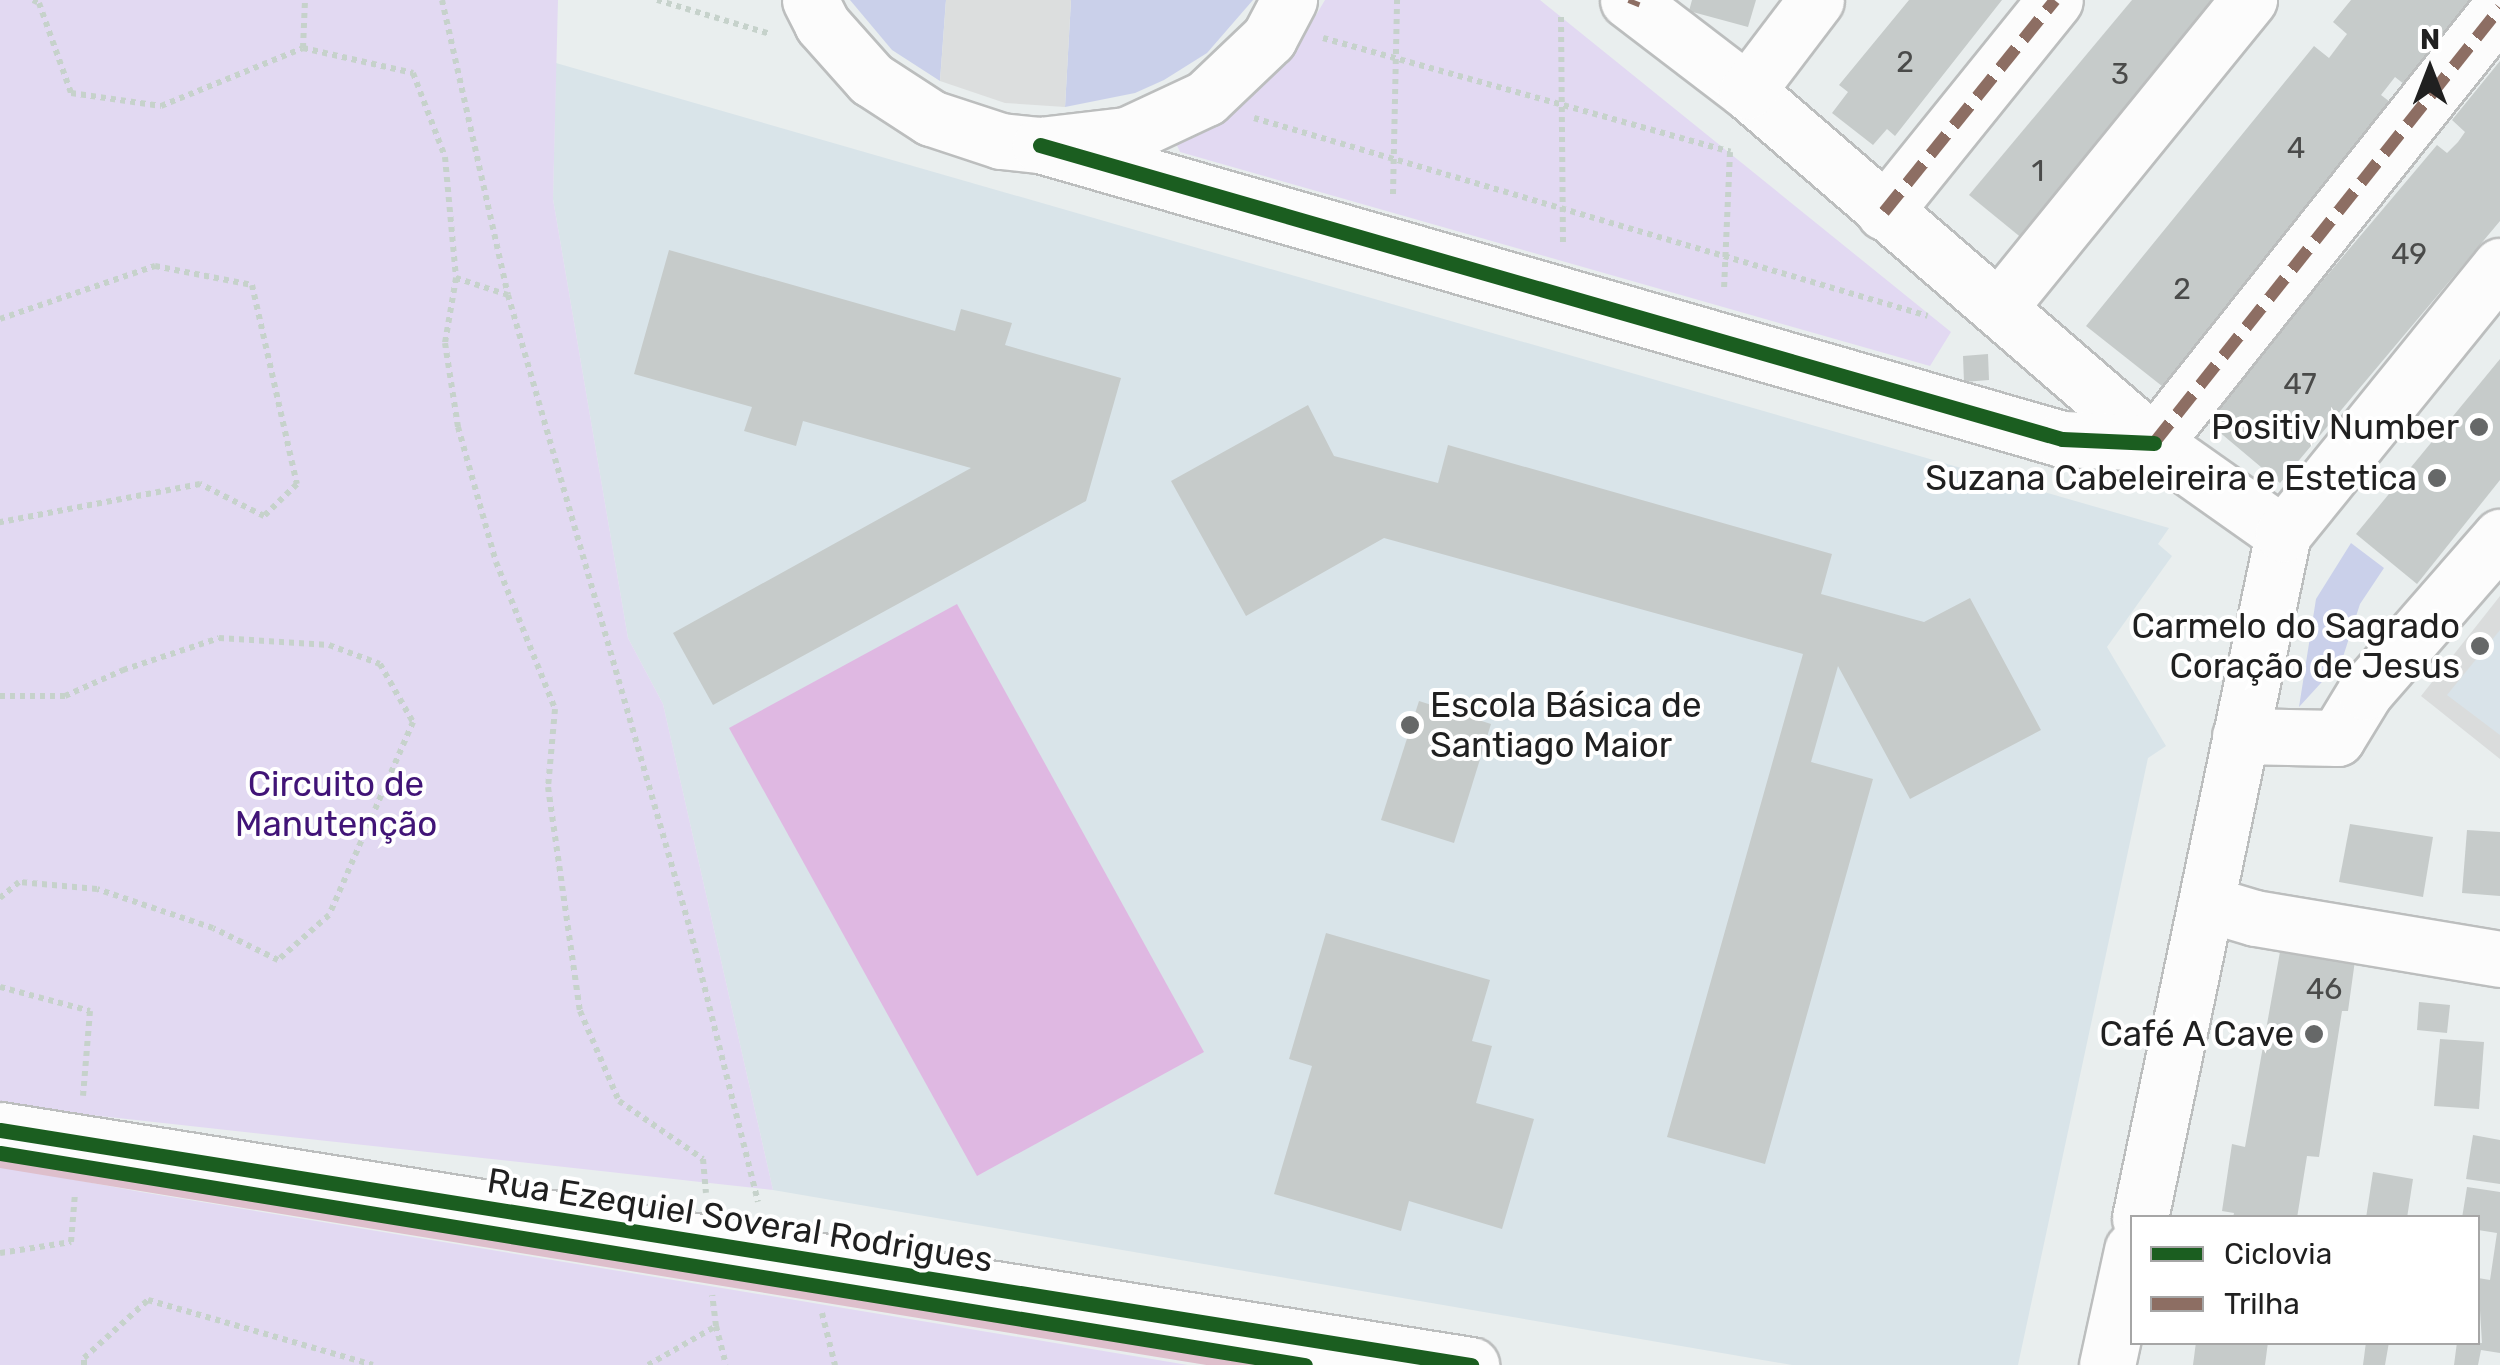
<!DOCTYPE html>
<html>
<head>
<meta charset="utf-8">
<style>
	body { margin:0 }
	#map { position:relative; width:2500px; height:1365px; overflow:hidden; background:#e9eeee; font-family:Rubik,sans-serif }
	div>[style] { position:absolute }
	.education>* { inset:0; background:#d9e4e9 }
	.religious>* { inset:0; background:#dadcdc }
	.farmland>* { inset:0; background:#d9e3e9 }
	.grass>* { inset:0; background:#cad0ea }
	.park>* { inset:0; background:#e2d9f2 }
	.pitch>* { inset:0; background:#dfb8e2 }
	.parking>* { inset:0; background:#dcdede }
	.stream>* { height:14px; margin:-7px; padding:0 7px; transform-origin:7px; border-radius:7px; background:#debfcc }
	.building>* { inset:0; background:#c6cbca }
	.path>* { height:6px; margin-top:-3px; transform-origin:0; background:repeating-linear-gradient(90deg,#c6d2cb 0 5px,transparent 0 10px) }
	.roads { filter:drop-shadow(2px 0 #bcbebe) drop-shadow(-2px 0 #bcbebe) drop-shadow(0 2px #bcbebe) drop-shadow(0 -2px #bcbebe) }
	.minor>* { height:55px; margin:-27.5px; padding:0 27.5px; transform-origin:27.5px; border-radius:27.5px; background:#fcfcfc }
	.quiet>* { height:12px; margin-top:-6px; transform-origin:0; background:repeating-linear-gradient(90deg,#8d6e63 0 25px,transparent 0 37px) }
	.cycleway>* { height:15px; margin:-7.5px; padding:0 7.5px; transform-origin:7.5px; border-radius:7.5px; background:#1b5e20 }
	.dots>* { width:28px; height:28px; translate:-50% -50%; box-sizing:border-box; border:5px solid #fff; border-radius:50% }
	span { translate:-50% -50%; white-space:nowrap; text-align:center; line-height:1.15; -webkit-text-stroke:8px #fff; paint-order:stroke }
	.number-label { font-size:30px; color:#4a4b4a }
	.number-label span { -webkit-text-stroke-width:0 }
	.poi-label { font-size:35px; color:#202020 }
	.right { translate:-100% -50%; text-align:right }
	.left { translate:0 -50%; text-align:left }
	.park-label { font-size:35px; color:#411477 }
	.street-label { font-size:35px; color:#202020 }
	.legend { position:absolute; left:2130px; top:1215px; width:350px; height:130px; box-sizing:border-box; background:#fff; border:2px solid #a6a6a6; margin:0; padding:12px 18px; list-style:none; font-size:30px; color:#202020 }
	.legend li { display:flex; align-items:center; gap:20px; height:50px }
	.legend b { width:50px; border:2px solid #a6a6a6 }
	.north { position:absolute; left:2380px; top:20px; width:100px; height:100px; -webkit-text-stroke:8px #fff; paint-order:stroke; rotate:0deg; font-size:28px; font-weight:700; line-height:40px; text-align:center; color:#202020 }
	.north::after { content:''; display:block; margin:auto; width:35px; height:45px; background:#202020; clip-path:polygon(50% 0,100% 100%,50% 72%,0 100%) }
</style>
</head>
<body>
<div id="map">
	<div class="education">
		<i style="clip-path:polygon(556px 63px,2169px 528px,2158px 544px,2172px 556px,2107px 647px,2166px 746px,2148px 758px,2018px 1365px,1792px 1365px,773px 1190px,663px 704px,628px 638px,553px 199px)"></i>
	</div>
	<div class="religious">
		<i style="clip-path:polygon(2500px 596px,2500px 759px,2421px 696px)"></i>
	</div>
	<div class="farmland">
		<i style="clip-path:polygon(2500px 630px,2500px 735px,2447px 695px)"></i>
	</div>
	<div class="grass">
		<i style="clip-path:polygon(850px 0,946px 0,940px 81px,892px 50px)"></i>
		<i style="clip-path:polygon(1071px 0,1253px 0,1207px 53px,1164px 80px,1135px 93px,1065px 107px)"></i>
		<i style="clip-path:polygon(2351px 543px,2384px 568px,2360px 604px,2342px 660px,2299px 707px,2316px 599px)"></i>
	</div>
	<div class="park">
		<i style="clip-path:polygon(0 0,558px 0,553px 199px,628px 638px,663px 704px,773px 1190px,0 1105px)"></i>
		<i style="clip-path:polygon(1325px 0,1540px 0,1951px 332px,1930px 366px,1180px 152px,1175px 141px,1236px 107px,1297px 47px)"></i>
		<i style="clip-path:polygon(0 1166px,141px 1192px,1188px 1365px,0 1365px)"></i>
	</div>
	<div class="pitch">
		<i style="clip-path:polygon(957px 604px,1204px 1052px,977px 1176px,729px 728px)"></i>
	</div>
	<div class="parking">
		<i style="clip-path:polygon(946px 0,1071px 0,1065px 107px,1005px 103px,940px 81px)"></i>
	</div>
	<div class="stream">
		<i style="left:0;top:1161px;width:1267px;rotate:9.27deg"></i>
	</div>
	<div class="building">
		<i style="clip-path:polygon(1692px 0,1756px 0,1748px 27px,1689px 11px)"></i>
		<i style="clip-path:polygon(1909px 0,2002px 0,1895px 136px,1887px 129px,1873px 145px,1832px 113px,1848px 92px,1839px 85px)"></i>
		<i style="clip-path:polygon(2132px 0,2228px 0,2029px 244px,1969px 195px)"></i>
		<i style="clip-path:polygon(2351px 0,2479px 0,2409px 88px,2395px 77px,2381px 95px,2394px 105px,2167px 390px,2086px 326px,2314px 46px,2329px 58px,2347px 34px,2333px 22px)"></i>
		<i style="clip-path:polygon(2500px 61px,2500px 221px,2280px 483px,2205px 420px,2437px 145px,2447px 153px,2458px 142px,2465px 132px,2452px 120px)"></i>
		<i style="clip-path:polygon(669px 250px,955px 331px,961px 309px,1012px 323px,1005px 345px,1121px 378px,1086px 501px,713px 705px,673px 633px,971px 468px,803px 421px,796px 446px,744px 431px,752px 407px,634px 374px)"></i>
		<i style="clip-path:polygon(1988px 354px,1989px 380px,1964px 382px,1963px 356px)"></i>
		<i style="clip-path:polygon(2500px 359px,2500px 480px,2417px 584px,2356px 534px)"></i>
		<i style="clip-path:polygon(1308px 405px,1334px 456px,1438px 483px,1448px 445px,1832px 554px,1821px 594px,1924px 622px,1970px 598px,2041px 730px,1910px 799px,1838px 666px,1811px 762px,1873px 779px,1765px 1164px,1667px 1137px,1803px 654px,1384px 538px,1246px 616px,1171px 481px)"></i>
		<i style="clip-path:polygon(1419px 701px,1491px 724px,1454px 843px,1381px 820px)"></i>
		<i style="clip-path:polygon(2350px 824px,2433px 837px,2423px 897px,2339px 882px)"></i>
		<i style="clip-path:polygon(2467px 830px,2500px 832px,2500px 896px,2462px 893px)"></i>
		<i style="clip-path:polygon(1326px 933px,1490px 980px,1472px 1041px,1492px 1046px,1476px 1103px,1534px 1119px,1502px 1229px,1409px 1201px,1401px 1231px,1274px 1194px,1312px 1066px,1289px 1059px)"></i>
		<i style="clip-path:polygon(2283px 935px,2357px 946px,2348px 1011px,2342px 1011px,2319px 1157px,2307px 1156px,2297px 1218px,2233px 1218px,2234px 1213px,2222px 1211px,2232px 1144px,2245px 1147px)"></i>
		<i style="clip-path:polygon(2419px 1002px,2450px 1005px,2447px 1033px,2417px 1030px)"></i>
		<i style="clip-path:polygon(2440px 1039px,2484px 1042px,2479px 1109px,2434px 1106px)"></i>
		<i style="clip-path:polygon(2473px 1135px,2500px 1140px,2500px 1184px,2466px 1179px)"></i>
		<i style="clip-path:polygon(2373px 1172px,2413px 1179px,2407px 1218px,2366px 1218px)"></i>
		<i style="clip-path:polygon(2467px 1187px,2500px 1192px,2500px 1353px,2481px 1350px,2478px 1365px,2454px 1365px,2457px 1342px,2482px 1343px,2478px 1278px,2490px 1280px,2497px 1233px,2478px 1230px,2478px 1218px,2462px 1218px)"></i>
		<i style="clip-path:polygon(2196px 1342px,2268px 1342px,2265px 1365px,2193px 1365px)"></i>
		<i style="clip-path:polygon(2366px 1342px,2389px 1342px,2385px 1365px,2363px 1365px)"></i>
	</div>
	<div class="path">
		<i style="left:33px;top:0;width:7px;rotate:27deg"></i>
		<i style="left:39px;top:3px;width:96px;rotate:70.4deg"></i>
		<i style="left:71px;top:93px;width:91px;rotate:8.2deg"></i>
		<i style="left:161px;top:106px;width:153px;rotate:-22.2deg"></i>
		<i style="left:303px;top:48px;width:113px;rotate:12.8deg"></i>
		<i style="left:413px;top:73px;width:90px;rotate:69.1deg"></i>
		<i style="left:445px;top:157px;width:121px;rotate:84.8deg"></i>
		<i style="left:456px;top:278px;width:66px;rotate:99.6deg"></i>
		<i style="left:445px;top:343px;width:85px;rotate:81.2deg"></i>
		<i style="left:458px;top:427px;width:140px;rotate:74.3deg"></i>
		<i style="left:496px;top:562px;width:158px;rotate:68.1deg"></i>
		<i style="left:555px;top:709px;width:78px;rotate:95.1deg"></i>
		<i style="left:548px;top:787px;width:226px;rotate:81.9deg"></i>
		<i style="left:580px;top:1011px;width:98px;rotate:66.6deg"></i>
		<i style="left:619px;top:1101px;width:102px;rotate:34.6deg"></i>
		<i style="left:703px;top:1159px;width:34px;rotate:85deg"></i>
		<i style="left:442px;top:0;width:302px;rotate:77.4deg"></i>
		<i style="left:508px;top:295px;width:55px;rotate:-161.9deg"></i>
		<i style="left:657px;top:0;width:118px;rotate:16.7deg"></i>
		<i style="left:1561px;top:17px;width:229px;rotate:89.5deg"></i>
		<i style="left:1323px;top:38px;width:423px;rotate:15.6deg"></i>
		<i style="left:1730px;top:152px;width:139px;rotate:92.5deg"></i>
		<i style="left:303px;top:48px;width:48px;rotate:-87.6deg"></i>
		<i style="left:1254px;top:118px;width:702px;rotate:16.37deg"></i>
		<i style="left:1393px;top:194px;width:194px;rotate:-88.8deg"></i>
		<i style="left:508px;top:295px;width:660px;rotate:73.98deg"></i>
		<i style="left:690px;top:929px;width:281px;rotate:76deg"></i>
		<i style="left:0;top:319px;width:164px;rotate:-18.9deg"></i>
		<i style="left:155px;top:266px;width:99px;rotate:11.1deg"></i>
		<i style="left:252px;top:285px;width:204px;rotate:77.3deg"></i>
		<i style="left:297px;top:484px;width:46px;rotate:135.9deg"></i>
		<i style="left:264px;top:516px;width:72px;rotate:-153.4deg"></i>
		<i style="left:200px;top:484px;width:204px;rotate:169.2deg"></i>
		<i style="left:0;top:696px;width:65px"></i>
		<i style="left:65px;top:696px;width:64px;rotate:-24.1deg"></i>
		<i style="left:123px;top:670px;width:101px;rotate:-18.4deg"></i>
		<i style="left:219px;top:638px;width:110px;rotate:3.6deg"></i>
		<i style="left:329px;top:645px;width:54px;rotate:20.4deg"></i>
		<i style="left:380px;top:664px;width:67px;rotate:60.4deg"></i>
		<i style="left:413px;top:722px;width:210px;rotate:113.5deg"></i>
		<i style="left:329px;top:915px;width:68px;rotate:138.6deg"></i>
		<i style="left:278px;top:960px;width:72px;rotate:-153.8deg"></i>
		<i style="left:213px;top:928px;width:122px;rotate:-161.4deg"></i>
		<i style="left:97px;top:889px;width:78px;rotate:-174.9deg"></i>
		<i style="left:19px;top:882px;width:25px;rotate:140deg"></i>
		<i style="left:0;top:987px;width:93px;rotate:14.9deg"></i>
		<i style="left:90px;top:1011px;width:85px;rotate:94.7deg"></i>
		<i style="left:0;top:1253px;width:72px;rotate:-8.8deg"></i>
		<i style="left:71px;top:1242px;width:49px;rotate:-85.3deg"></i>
		<i style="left:822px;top:1313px;width:54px;rotate:76deg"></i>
		<i style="left:716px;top:1326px;width:40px;rotate:75.6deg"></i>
		<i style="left:84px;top:1365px;width:7px;rotate:-90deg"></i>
		<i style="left:84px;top:1358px;width:86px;rotate:-42.2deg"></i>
		<i style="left:148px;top:1300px;width:234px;rotate:16.1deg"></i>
		<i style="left:648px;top:1365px;width:78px;rotate:-29.8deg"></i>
		<i style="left:716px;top:1326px;width:31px;rotate:-97deg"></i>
	</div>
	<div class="roads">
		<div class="minor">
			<i style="left:810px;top:0;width:27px;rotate:63deg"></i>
			<i style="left:822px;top:24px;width:74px;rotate:48.3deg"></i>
			<i style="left:871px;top:79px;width:72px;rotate:33deg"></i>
			<i style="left:931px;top:118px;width:74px;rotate:18.2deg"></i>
			<i style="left:1001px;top:141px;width:39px;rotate:6deg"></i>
			<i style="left:1040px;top:145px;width:88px;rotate:-6.6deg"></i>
			<i style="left:1127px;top:135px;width:87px;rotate:-25.1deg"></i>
			<i style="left:1206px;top:98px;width:87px;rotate:-43.6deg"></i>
			<i style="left:1269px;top:38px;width:43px;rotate:-62.2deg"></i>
			<i style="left:1628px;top:0;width:150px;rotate:37.4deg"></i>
			<i style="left:1747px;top:91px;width:538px;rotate:40.86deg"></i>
			<i style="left:2154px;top:443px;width:158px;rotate:35.2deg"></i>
			<i style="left:1747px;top:91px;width:114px;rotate:-52.8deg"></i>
			<i style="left:1040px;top:145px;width:1063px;rotate:16.05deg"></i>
			<i style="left:2062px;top:439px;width:92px;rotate:2.5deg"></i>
			<i style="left:2154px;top:443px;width:556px;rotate:-51.5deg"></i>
			<i style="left:1884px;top:212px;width:272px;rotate:-51.1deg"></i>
			<i style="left:2000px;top:306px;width:395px;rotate:-50.9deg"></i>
			<i style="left:2240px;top:736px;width:97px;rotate:1.2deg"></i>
			<i style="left:2337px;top:738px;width:54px;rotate:-58.7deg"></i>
			<i style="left:2365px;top:692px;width:206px;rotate:-48.9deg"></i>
			<i style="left:2208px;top:904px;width:49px;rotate:16.6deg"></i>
			<i style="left:2255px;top:918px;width:248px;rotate:9.5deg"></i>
			<i style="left:0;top:1130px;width:1490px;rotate:9.08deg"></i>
			<i style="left:2140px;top:1218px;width:699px;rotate:-78.19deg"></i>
			<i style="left:2283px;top:534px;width:345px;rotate:-51deg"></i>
			<i style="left:2107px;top:1365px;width:118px;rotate:-77.7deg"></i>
		</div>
	</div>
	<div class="quiet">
		<i style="left:1633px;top:5px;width:5px;rotate:-68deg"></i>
		<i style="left:1884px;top:212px;width:272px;rotate:-51.1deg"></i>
		<i style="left:2154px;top:443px;width:556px;rotate:-51.5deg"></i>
	</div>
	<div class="cycleway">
		<i style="left:1040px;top:145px;width:1063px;rotate:16.05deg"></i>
		<i style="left:2062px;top:439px;width:92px;rotate:2.5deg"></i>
		<i style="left:0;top:1130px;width:1490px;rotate:9.08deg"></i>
		<i style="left:0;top:1153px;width:1322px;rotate:9.23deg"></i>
	</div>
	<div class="dots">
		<i style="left:2479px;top:427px;background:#666868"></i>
		<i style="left:2437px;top:478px;background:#666868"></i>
		<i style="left:2480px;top:646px;background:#666868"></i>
		<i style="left:1410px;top:725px;background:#666868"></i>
		<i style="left:2314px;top:1034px;background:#666868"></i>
	</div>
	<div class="number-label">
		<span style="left:1905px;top:62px">2</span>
		<span style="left:2120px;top:74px">3</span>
		<span style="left:2296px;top:148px">4</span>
		<span style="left:2038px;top:171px">1</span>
		<span style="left:2409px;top:254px">49</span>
		<span style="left:2182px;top:289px">2</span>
		<span style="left:2300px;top:384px">47</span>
		<span style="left:2324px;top:989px">46</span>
	</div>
	<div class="poi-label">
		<span class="right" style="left:2459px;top:427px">Positiv Number</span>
		<span class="right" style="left:2417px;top:478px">Suzana Cabeleireira e Estetica</span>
		<span class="right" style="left:2460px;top:646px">Carmelo do Sagrado<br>Coração de Jesus</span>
		<span class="left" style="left:1430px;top:725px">Escola Básica de<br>Santiago Maior</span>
		<span class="right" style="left:2294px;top:1034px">Café A Cave</span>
	</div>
	<div class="park-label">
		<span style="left:336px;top:804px">Circuito de<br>Manutenção</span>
	</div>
	<div class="street-label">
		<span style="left:740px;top:1220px;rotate:9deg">Rua Ezequiel Soveral Rodrigues</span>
	</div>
	<ul class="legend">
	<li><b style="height:12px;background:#1b5e20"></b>Ciclovia</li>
	<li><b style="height:12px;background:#8d6e63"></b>Trilha</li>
	</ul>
	<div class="north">N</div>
</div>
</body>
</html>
